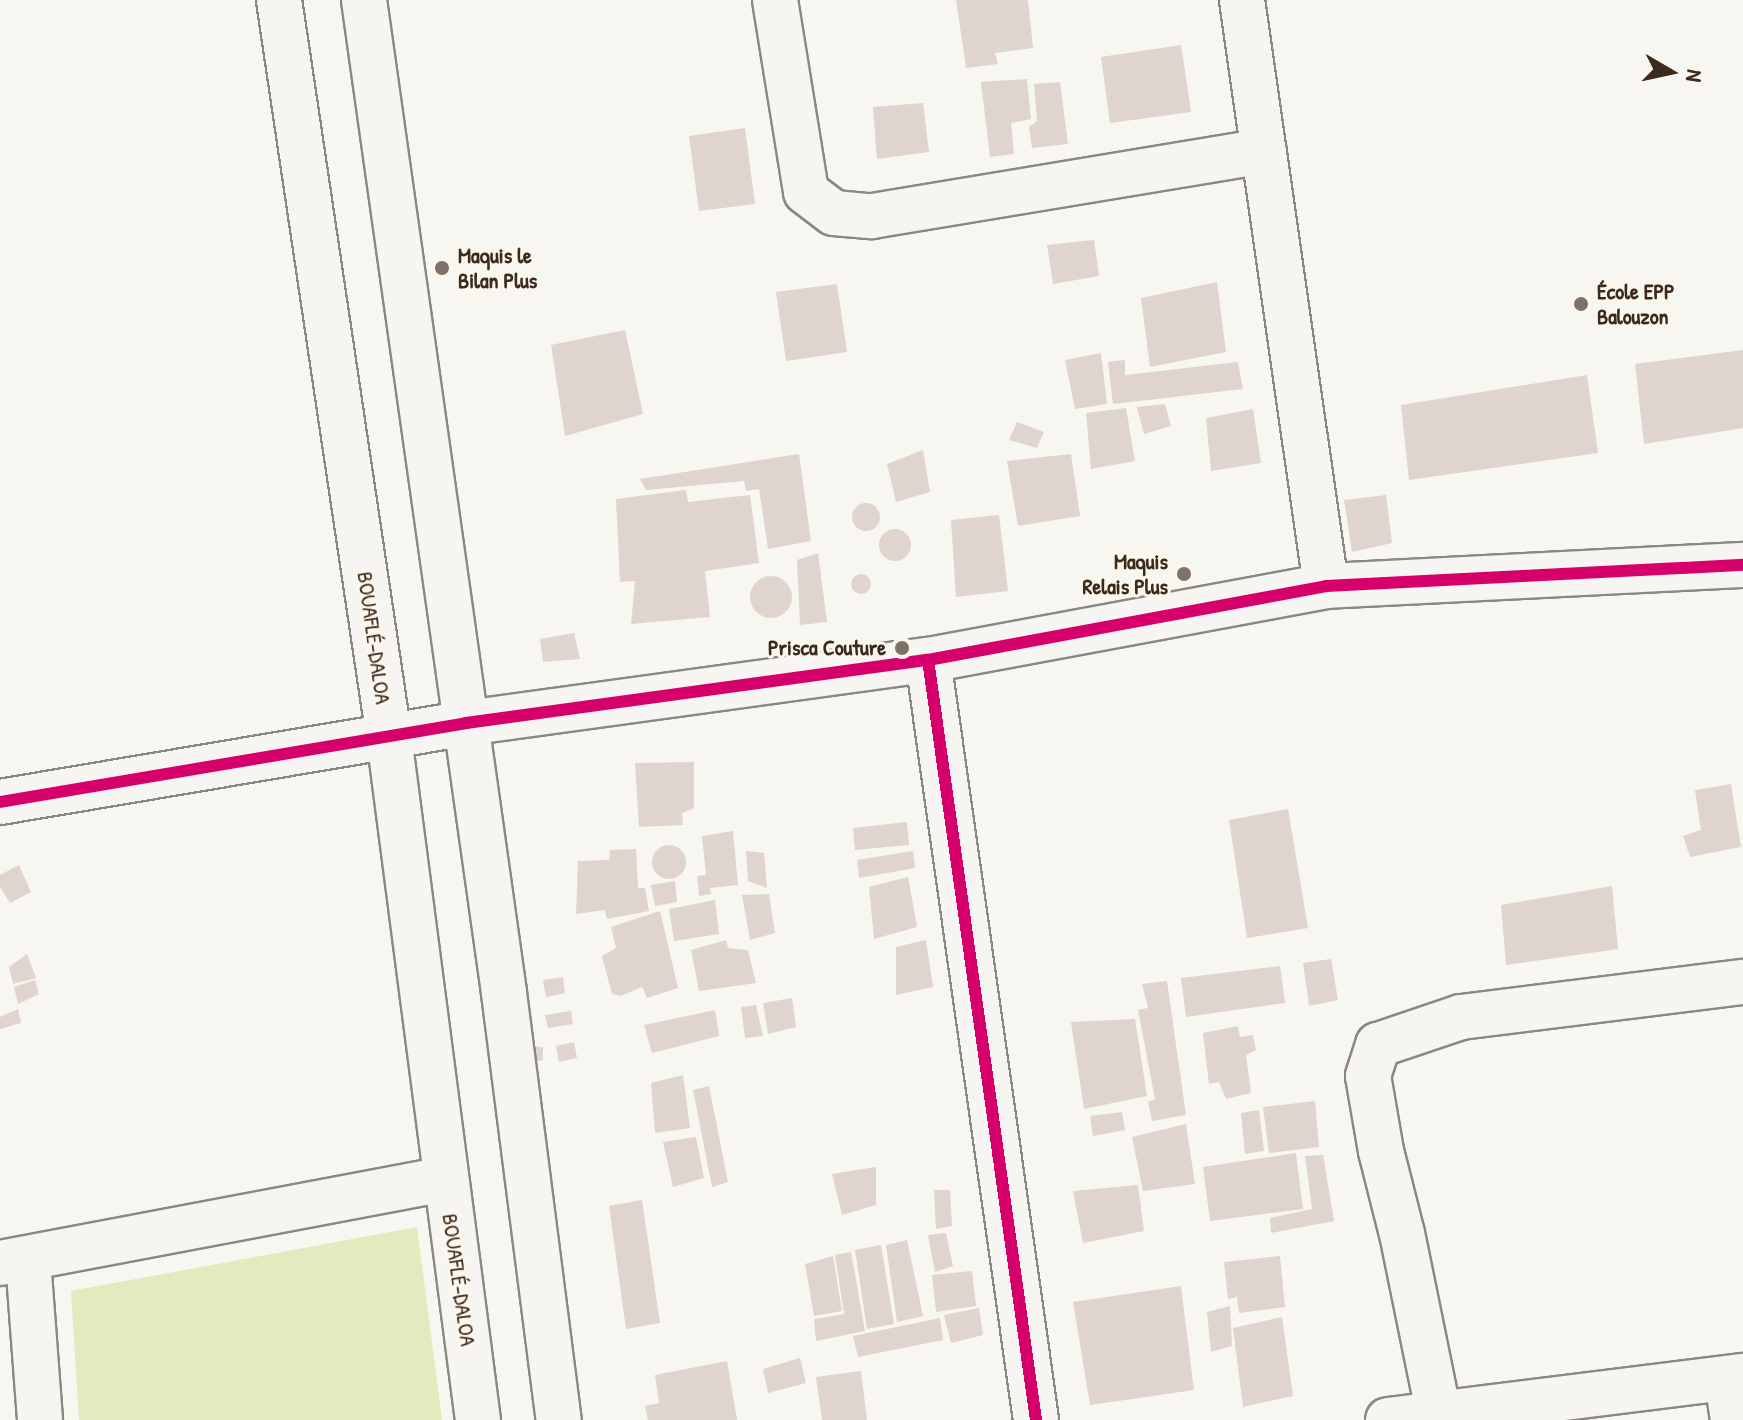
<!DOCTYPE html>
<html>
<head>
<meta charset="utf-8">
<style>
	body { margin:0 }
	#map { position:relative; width:1743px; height:1420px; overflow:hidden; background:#f8f6f0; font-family:"Patrick Hand",sans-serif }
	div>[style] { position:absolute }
	.green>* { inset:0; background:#e4eabd }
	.building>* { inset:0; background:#dfd4ce }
	.round { border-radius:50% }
	.roads { filter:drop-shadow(2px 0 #8b8781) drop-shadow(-2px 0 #8b8781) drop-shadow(0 2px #8b8781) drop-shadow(0 -2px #8b8781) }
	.minor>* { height:44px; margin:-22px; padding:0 22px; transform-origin:22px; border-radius:22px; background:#f6f5f1 }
	.trunk>* { height:44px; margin:-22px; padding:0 22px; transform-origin:22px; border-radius:22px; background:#f6f5f1 }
	.cycleway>* { height:12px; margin:-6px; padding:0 6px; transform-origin:6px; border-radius:6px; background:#d6006c }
	.dots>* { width:22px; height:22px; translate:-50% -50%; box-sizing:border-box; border:4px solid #fbf7ec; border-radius:50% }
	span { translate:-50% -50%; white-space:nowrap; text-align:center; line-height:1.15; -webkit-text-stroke:6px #fbf7ec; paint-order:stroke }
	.poi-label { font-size:22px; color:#3b2a1e; font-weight:700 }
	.left { translate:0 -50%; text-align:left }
	.right { translate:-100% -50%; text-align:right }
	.street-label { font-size:22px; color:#3b2a1e }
	.north { position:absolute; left:1631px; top:32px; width:80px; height:80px; -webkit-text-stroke:6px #fbf7ec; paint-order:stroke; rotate:99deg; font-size:22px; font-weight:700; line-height:32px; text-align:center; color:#3b2a1e }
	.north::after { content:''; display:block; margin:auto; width:28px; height:36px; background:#3b2a1e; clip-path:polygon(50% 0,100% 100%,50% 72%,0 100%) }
</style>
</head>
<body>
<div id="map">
	<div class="green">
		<i style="clip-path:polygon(417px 1227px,442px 1420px,79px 1420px,71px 1291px)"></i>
	</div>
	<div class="building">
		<i style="clip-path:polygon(956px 0,1028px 0,1033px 48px,995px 53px,998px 64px,966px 68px)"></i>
		<i style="clip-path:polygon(1181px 45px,1191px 112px,1110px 123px,1101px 57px)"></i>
		<i style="clip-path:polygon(1027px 79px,1031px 119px,1011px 123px,1014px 154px,990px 157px,981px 82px)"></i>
		<i style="clip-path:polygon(1060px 82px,1068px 144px,1032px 148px,1029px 127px,1037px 121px,1034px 84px)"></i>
		<i style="clip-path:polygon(923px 103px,929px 152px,877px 159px,873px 107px)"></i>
		<i style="clip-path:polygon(745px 128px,755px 204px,699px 211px,689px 136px)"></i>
		<i style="clip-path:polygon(1094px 240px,1099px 276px,1053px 284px,1047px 245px)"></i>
		<i style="clip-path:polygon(1217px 282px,1226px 352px,1150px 367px,1141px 298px)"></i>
		<i style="clip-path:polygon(837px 284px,847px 352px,786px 361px,776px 292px)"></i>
		<i style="clip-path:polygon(625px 330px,643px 414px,565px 436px,551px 345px)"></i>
		<i style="clip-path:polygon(1743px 350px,1743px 428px,1644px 444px,1635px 364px)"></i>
		<i style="clip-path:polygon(1101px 353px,1107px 404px,1075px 409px,1065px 360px)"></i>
		<i style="clip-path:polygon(1125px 360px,1125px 375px,1238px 362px,1243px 389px,1113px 404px,1108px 362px)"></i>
		<i style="clip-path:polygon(1587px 375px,1598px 453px,1409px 480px,1401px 405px)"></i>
		<i style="clip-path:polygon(1165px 404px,1171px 426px,1144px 434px,1137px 407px)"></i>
		<i style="clip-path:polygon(1126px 408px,1135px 461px,1091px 469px,1086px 413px)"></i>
		<i style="clip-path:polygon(1253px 409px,1261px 463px,1211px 471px,1206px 418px)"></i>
		<i style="clip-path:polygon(1017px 422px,1044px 432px,1037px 448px,1009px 440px)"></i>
		<i style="clip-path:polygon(923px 450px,930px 492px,896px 502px,887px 464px)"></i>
		<i style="clip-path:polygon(799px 454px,811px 541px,768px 549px,759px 489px,746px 491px,744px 481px,646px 490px,640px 479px)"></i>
		<i style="clip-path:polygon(1071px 454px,1080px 516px,1018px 526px,1007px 461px)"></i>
		<i style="clip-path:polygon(686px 490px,688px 502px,750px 495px,759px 563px,705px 571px,710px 617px,631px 624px,635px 581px,620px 582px,616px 499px)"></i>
		<i style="clip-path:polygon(1386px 495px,1392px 543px,1352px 552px,1344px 500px)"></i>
		<i class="round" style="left:852px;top:503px;width:28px;height:28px"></i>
		<i style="clip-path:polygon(999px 515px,1008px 591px,956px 597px,951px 520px)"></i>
		<i class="round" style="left:879px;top:529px;width:32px;height:32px"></i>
		<i style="clip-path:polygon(818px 553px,827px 622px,800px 625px,797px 560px)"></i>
		<i class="round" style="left:851px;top:574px;width:20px;height:20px"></i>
		<i class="round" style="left:750px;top:576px;width:42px;height:42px"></i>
		<i style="clip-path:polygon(574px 633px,580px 659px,543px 662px,540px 639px)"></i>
		<i style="clip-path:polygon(694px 762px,694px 808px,682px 813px,683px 825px,639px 827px,635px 763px)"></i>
		<i style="clip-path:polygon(1731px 784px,1741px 847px,1690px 857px,1683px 836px,1701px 830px,1695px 790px)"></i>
		<i style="clip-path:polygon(1288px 809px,1308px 928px,1247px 938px,1229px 820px)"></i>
		<i style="clip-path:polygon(907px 822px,909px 845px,855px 850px,853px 828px)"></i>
		<i style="clip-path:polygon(733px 831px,738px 885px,710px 888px,711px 894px,699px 896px,697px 876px,706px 875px,702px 836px)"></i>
		<i class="round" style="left:652px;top:845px;width:34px;height:34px"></i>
		<i style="clip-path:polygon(636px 849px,638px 888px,645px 888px,649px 911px,607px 919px,605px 910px,576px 914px,578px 861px,609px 860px,610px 850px)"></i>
		<i style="clip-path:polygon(746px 851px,764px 853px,767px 888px,748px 881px)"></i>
		<i style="clip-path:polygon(913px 851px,915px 868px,859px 878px,857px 860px)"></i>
		<i style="clip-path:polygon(19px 865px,31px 892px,10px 903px,0 887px,0 875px)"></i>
		<i style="clip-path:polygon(908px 877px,917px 927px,874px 939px,869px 887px)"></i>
		<i style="clip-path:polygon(675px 881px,677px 902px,655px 906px,651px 885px)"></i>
		<i style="clip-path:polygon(1612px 886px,1618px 949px,1506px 965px,1501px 905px)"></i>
		<i style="clip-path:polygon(769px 894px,775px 933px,750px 940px,742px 895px)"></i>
		<i style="clip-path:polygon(715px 900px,719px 934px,674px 941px,669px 909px)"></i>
		<i style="clip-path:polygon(660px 911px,678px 988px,647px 998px,642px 987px,620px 996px,612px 994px,602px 956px,616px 948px,611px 927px)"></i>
		<i style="clip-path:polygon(726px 940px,728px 948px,748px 950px,756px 983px,699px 991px,691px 950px)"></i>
		<i style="clip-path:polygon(926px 940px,933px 987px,896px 995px,896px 947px)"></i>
		<i style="clip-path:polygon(27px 954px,36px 978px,13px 984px,9px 967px)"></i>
		<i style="clip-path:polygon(1331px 959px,1338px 1000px,1309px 1006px,1303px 963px)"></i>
		<i style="clip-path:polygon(1280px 966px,1285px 1003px,1186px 1017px,1181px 978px)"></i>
		<i style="clip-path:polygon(563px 977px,565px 993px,546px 997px,543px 980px)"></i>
		<i style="clip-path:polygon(35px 980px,39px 994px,18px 1004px,14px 987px)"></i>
		<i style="clip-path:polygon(1167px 981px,1186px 1115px,1152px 1121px,1148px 1102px,1155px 1099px,1138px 1010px,1148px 1008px,1142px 984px)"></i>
		<i style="clip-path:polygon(792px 998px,796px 1027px,768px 1034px,763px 1003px)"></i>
		<i style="clip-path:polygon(756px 1005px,763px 1036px,745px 1038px,741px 1007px)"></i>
		<i style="clip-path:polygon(18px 1009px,21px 1023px,0 1029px,0 1017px)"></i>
		<i style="clip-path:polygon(715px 1010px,719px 1036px,652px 1053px,644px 1025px)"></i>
		<i style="clip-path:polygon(571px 1011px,573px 1024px,548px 1028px,545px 1015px)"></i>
		<i style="clip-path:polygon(1135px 1019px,1147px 1096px,1084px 1109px,1071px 1022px)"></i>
		<i style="clip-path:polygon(1238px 1026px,1240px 1037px,1253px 1035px,1256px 1050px,1246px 1055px,1251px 1093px,1226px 1099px,1219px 1082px,1209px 1084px,1203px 1033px)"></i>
		<i style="clip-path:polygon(574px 1042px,577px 1058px,559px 1062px,556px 1046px)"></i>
		<i style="clip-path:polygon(530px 1046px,543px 1047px,543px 1060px,532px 1062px)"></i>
		<i style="clip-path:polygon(683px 1075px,690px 1128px,655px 1133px,651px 1083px)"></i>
		<i style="clip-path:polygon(709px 1086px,728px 1182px,712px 1187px,693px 1090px)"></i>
		<i style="clip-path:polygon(1315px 1101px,1319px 1147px,1269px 1153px,1263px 1107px)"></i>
		<i style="clip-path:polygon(1259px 1110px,1264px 1151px,1245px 1154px,1241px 1113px)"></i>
		<i style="clip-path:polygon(1122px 1112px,1125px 1130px,1093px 1136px,1090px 1116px)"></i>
		<i style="clip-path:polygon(1186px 1124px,1195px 1184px,1143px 1191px,1132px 1137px)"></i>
		<i style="clip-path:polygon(696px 1137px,704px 1178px,673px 1187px,663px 1142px)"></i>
		<i style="clip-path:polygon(1296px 1153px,1303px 1209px,1210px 1221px,1203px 1167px)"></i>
		<i style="clip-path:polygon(1323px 1155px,1334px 1221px,1271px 1233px,1270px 1218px,1312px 1209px,1305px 1156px)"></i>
		<i style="clip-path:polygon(876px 1167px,876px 1205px,842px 1215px,832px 1174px)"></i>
		<i style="clip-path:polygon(1138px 1185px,1144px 1231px,1083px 1243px,1073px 1191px)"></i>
		<i style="clip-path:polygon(934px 1190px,950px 1190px,952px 1226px,936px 1229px)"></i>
		<i style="clip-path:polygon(642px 1200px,660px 1323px,626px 1329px,609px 1206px)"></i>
		<i style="clip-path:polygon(946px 1233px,953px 1266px,935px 1272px,928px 1235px)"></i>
		<i style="clip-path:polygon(907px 1240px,923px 1316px,897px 1322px,886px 1245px)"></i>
		<i style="clip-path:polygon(881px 1245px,894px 1324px,867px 1329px,855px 1250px)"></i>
		<i style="clip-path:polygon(851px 1252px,865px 1331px,816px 1341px,814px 1319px,844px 1314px,835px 1255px)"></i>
		<i style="clip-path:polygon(833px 1256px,842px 1311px,814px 1316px,805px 1264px)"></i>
		<i style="clip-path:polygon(1280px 1256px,1285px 1307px,1239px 1313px,1237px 1297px,1228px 1299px,1224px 1262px)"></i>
		<i style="clip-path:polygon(972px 1271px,976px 1306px,936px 1312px,932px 1275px)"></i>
		<i style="clip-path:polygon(1181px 1286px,1194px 1390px,1090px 1405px,1073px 1302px)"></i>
		<i style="clip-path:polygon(1230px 1306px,1232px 1346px,1211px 1352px,1207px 1312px)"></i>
		<i style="clip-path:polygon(979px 1308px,983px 1335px,951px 1343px,944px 1315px)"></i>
		<i style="clip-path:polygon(1282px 1317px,1293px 1396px,1243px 1407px,1233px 1328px)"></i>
		<i style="clip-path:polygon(940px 1318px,943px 1340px,858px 1357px,853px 1336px)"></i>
		<i style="clip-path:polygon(800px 1358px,806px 1383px,768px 1393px,763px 1369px)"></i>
		<i style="clip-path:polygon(727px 1361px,737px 1420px,648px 1420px,645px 1406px,659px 1403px,655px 1375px)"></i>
		<i style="clip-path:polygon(861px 1371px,867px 1420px,822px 1420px,816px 1377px)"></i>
	</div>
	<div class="roads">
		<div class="minor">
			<i style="left:775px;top:0;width:194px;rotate:80.8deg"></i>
			<i style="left:806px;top:192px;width:35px;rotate:37deg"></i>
			<i style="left:834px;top:213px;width:38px;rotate:5deg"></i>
			<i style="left:872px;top:216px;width:397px;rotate:-9.4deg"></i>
			<i style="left:1242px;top:0;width:592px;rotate:81.84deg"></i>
			<i style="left:928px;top:660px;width:768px;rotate:81.91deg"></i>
			<i style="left:0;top:802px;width:473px;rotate:-9.6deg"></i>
			<i style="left:466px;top:723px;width:466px;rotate:-7.8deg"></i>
			<i style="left:928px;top:660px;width:405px;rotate:-10.5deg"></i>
			<i style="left:1326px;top:586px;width:418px;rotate:-2.9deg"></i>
			<i style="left:28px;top:1260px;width:160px;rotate:85.7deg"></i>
			<i style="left:0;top:1263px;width:453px;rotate:-10.7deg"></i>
			<i style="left:1727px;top:1379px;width:41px;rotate:81.7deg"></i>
			<i style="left:1388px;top:1420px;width:358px;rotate:-7.1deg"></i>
			<i style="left:1440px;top:1420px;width:190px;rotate:-101.5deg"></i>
			<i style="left:1402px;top:1234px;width:86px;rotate:-104.2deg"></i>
			<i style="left:1381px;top:1151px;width:76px;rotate:-99.8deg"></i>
			<i style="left:1368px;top:1076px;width:33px;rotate:-72deg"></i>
			<i style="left:1378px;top:1045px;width:88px;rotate:-18.6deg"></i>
			<i style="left:1461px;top:1017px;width:284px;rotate:-7.1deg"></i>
		</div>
		<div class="trunk">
			<i style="left:279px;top:0;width:745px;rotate:81.51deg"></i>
			<i style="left:389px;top:737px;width:689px;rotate:82.58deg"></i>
			<i style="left:364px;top:0;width:1003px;rotate:81.97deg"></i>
			<i style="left:504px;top:993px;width:431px;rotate:82.7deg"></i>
		</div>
	</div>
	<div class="cycleway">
		<i style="left:928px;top:660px;width:768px;rotate:81.91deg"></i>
		<i style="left:0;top:802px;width:473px;rotate:-9.6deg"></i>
		<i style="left:466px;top:723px;width:466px;rotate:-7.8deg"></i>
		<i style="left:928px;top:660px;width:405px;rotate:-10.5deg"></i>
		<i style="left:1326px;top:586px;width:418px;rotate:-2.9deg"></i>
	</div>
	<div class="dots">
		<i style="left:442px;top:268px;background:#7d7168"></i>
		<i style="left:1581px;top:304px;background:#7d7168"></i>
		<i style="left:1184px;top:574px;background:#7d7168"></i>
		<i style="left:902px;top:648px;background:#7d7168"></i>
	</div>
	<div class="poi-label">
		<span class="left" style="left:458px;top:268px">Maquis le<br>Bilan Plus</span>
		<span class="left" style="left:1597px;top:304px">École EPP<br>Balouzon</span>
		<span class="right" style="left:1168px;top:574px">Maquis<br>Relais Plus</span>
		<span class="right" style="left:886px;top:648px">Prisca Couture</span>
	</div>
	<div class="street-label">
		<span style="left:374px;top:638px;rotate:82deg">BOUAFLÉ-DALOA</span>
		<span style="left:459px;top:1280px;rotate:82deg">BOUAFLÉ-DALOA</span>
	</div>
	<div class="north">N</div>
</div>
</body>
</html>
